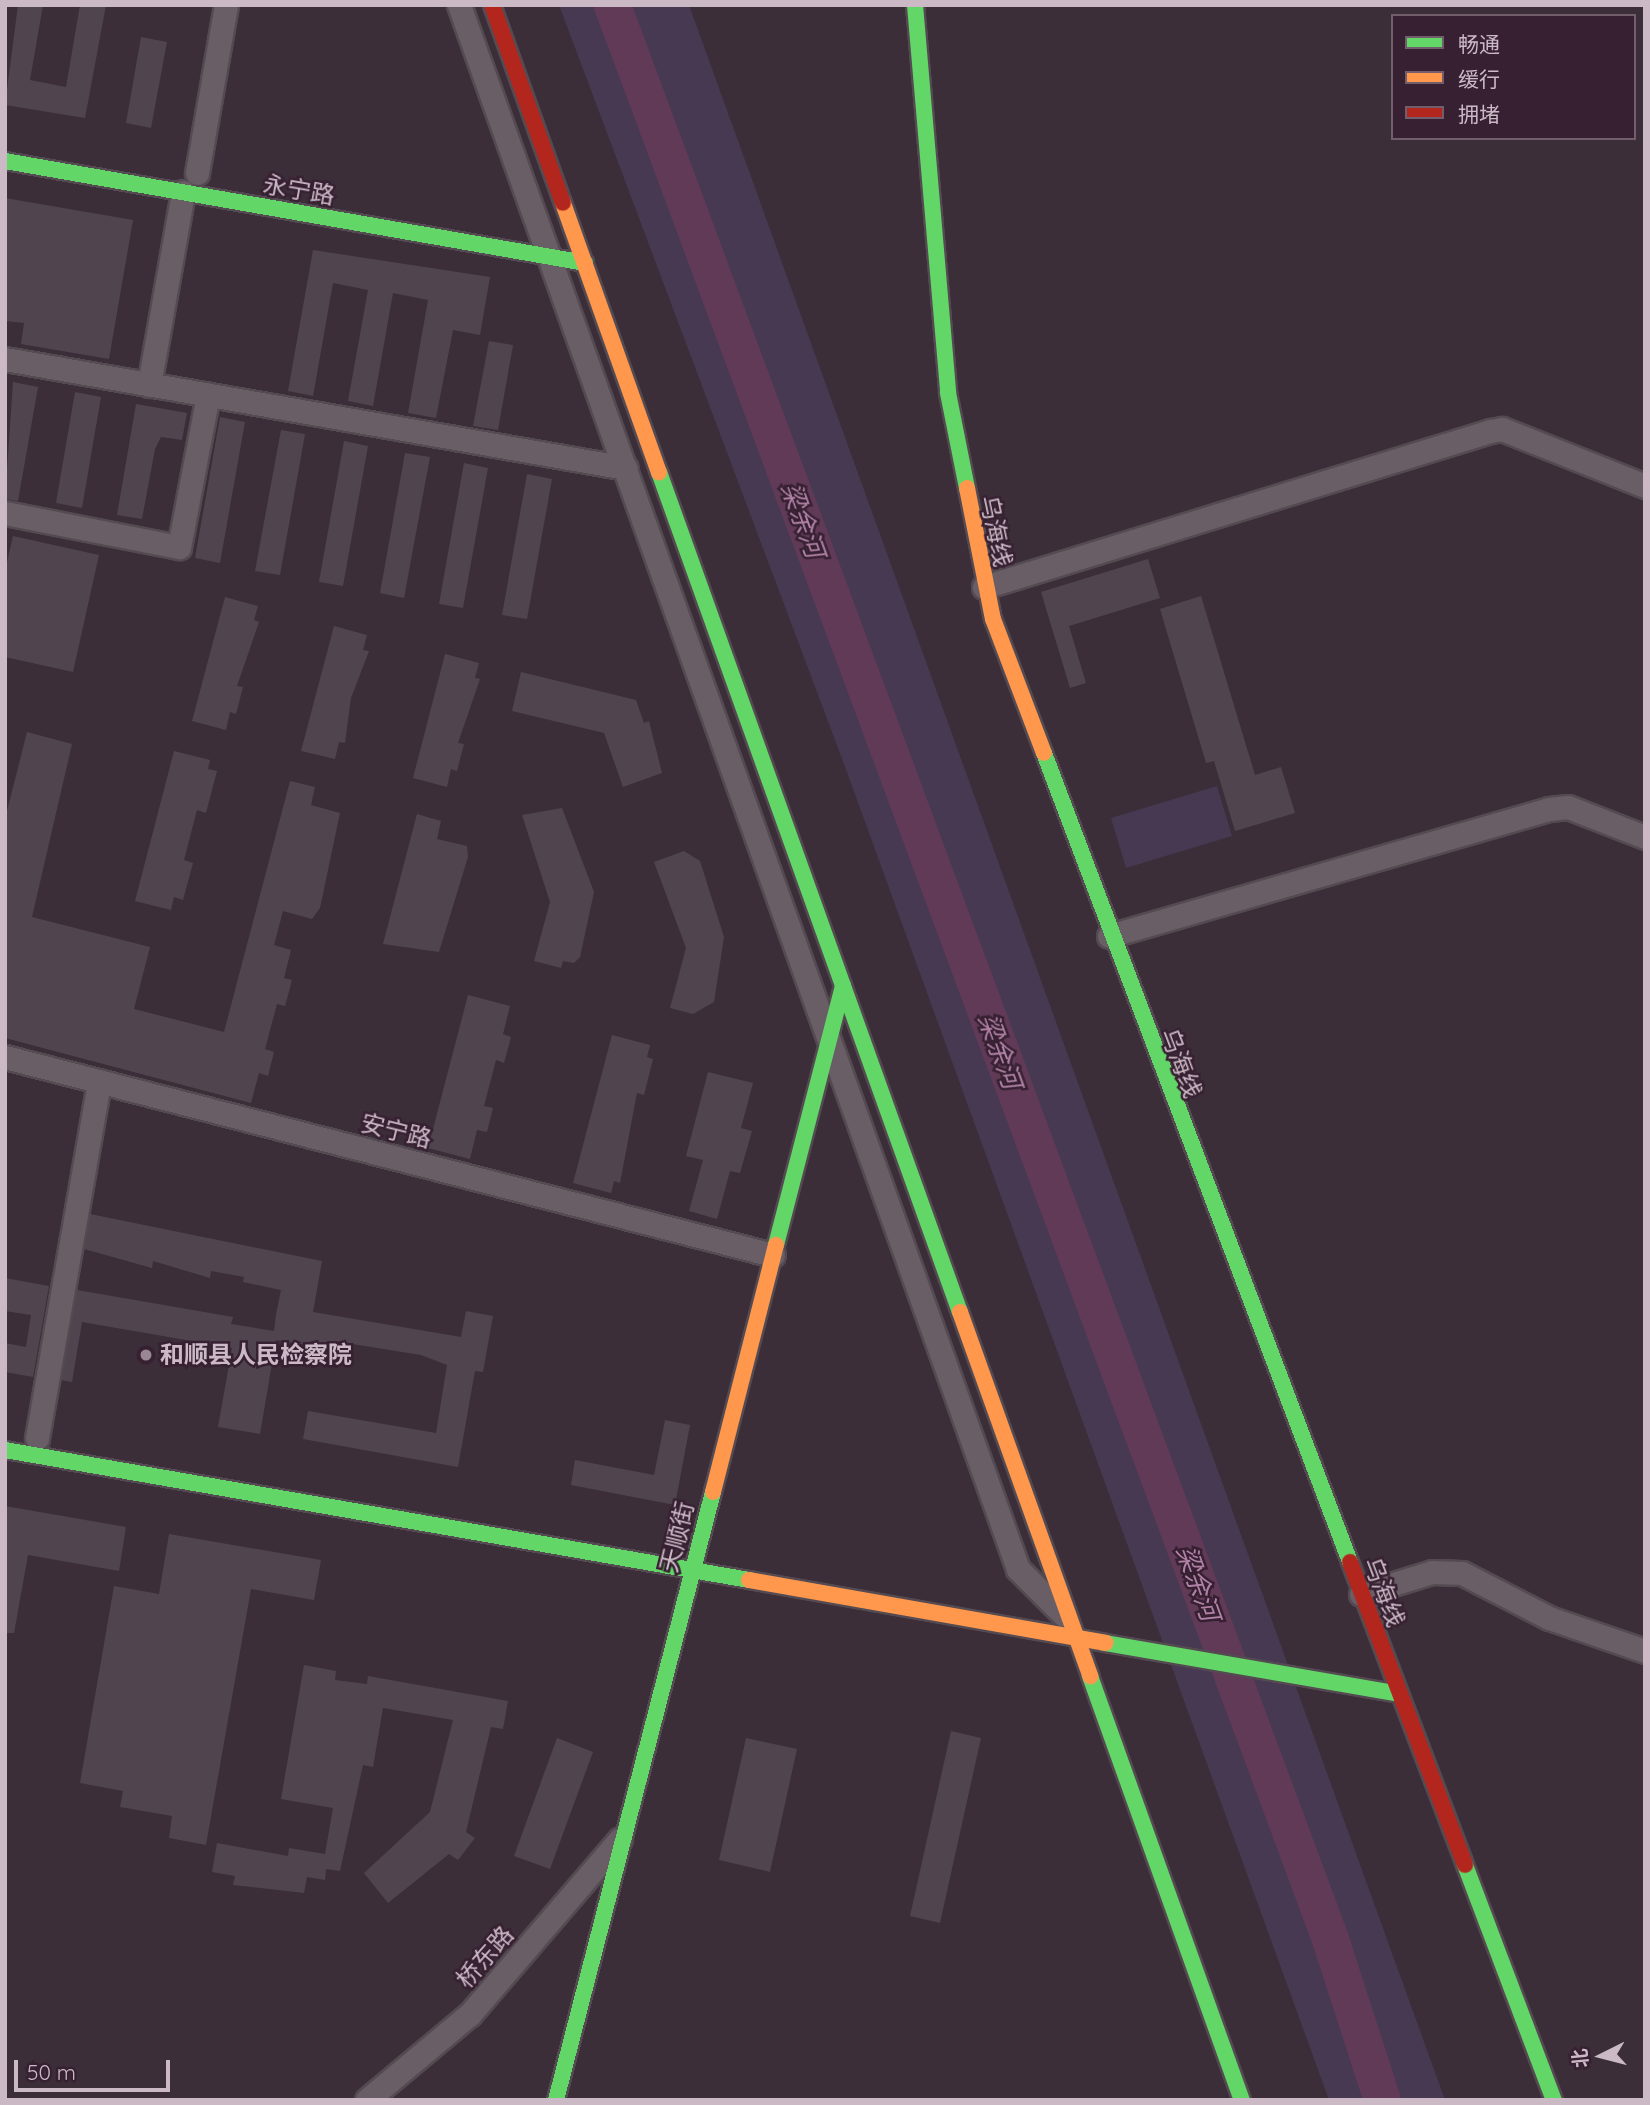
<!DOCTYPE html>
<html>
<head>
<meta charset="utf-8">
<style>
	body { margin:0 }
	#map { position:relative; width:1650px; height:2105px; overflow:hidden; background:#3b2e38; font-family:Quicksand,"Noto Sans SC",sans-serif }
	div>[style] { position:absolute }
	.green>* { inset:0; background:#463951 }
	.river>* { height:37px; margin:-18.5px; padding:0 18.5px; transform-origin:18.5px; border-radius:18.5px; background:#613a58 }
	.building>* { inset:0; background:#50454e }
	.roads { filter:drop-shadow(2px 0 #544a51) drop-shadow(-2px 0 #544a51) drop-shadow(0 2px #544a51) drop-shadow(0 -2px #544a51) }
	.street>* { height:23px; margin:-11.5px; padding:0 11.5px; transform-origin:11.5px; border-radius:11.5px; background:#695e66 }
	.fast>* { height:16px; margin:-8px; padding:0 8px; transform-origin:8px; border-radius:8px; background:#63d668 }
	.slow>* { height:16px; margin:-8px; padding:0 8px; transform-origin:8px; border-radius:8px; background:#ff974d }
	.jam>* { height:16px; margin:-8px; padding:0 8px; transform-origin:8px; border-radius:8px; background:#b3261e }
	.dots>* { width:19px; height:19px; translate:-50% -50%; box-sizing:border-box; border:4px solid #362031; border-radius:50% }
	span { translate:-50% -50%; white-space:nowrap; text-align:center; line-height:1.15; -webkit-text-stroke:5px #362031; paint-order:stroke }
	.street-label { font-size:24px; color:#cbb9c6 }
	.poi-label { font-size:24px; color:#cbb9c6; font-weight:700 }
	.left { translate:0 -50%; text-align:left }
	.water-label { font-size:26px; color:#b182a7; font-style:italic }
	.frame { position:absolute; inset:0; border:7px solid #cbb9c6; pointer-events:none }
	.legend { position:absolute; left:1391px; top:14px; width:245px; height:126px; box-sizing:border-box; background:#362031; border:2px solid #725d6d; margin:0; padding:9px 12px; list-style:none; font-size:21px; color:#cbb9c6 }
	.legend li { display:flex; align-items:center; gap:14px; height:35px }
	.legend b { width:35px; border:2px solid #725d6d }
	.north { position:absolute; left:1566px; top:2021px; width:70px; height:70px; -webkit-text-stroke:5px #362031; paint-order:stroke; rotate:264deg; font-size:19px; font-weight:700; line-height:28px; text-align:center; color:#cbb9c6 }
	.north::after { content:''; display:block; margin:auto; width:24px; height:32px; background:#cbb9c6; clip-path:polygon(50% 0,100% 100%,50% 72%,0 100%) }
	.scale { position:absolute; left:14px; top:2060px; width:156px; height:32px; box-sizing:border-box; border:4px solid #cbb9c6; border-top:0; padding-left:9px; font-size:21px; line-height:24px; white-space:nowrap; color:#cbb9c6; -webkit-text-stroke:5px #362031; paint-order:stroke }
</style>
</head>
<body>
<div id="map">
	<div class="green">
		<i style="clip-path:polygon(559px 5px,689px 5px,1445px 2100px,1329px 2100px,844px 764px)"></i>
		<i style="clip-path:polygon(1217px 786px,1232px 836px,1126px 868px,1111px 818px)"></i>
	</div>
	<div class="river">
		<i style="left:612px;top:5px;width:2063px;rotate:69.63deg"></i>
		<i style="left:1330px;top:1939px;width:169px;rotate:72.1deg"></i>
	</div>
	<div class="building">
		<i style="clip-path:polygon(18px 5px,43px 5px,30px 80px,66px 87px,80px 5px,106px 5px,85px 118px,5px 105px)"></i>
		<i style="clip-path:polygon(141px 37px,167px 42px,151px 128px,126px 123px)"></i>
		<i style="clip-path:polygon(5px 198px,133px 220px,109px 359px,21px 344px,24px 323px,5px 321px)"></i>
		<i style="clip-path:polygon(313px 250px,490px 277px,480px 335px,453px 330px,436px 418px,408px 413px,428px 300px,393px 293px,373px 406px,348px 401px,368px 290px,333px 283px,313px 396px,288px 391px)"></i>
		<i style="clip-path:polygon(489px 341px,513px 345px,498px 430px,473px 426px)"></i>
		<i style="clip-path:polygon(13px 382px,38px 387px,18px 501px,5px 499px)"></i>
		<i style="clip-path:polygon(75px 392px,101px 397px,82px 508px,56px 503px)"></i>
		<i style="clip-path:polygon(136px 404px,187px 413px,182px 440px,161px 437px,155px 449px,142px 519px,117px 515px)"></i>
		<i style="clip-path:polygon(220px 417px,245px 422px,220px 563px,195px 558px)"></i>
		<i style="clip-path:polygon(281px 430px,305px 434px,280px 575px,255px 571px)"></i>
		<i style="clip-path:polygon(344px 441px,368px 446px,343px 586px,319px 582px)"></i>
		<i style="clip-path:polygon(405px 453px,430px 457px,404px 598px,380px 593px)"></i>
		<i style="clip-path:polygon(464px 463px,488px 468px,463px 608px,439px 604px)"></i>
		<i style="clip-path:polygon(527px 474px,552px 479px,527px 619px,502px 615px)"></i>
		<i style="clip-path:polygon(13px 536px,99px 555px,73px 672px,5px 657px,5px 571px)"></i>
		<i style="clip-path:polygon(1148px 559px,1160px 598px,1069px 626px,1086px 683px,1070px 688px,1041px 592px)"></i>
		<i style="clip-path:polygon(1201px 596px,1255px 775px,1281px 767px,1295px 813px,1235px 831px,1214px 761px,1206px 763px,1160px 609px)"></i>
		<i style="clip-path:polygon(225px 597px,258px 606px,254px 620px,259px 622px,237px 686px,243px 687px,236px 714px,230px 712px,226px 730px,192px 721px)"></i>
		<i style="clip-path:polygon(334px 626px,367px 635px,363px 650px,369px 651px,351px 698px,345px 743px,339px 742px,335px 759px,301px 751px)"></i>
		<i style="clip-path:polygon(445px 654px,479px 663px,475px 678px,480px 679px,458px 743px,464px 744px,457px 771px,451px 769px,447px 787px,413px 778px)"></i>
		<i style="clip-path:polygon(521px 672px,636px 700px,644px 723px,649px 721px,662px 773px,623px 787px,604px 733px,512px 711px)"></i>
		<i style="clip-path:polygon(27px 732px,72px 744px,32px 917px,150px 947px,134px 1009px,224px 1032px,290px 781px,315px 787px,311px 805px,340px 813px,320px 908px,312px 919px,283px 911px,274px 945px,291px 950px,284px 978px,292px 980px,285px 1006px,277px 1004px,265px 1049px,274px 1052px,268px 1076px,259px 1073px,251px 1103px,5px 1038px,5px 819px)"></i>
		<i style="clip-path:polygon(174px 751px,210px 760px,208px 769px,217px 771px,206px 813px,197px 810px,184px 860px,193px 863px,183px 900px,174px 897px,171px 910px,135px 901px)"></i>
		<i style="clip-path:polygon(562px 808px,594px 892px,580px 957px,574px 963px,563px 961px,561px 968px,534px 961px,550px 902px,522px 815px)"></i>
		<i style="clip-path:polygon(417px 814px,441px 821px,437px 839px,467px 846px,468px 857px,439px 952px,383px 944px)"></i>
		<i style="clip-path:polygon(684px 851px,700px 861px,724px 937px,714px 1002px,693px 1014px,670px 1008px,686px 948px,654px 862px)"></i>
		<i style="clip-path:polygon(468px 995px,510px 1006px,503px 1034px,511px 1037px,504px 1063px,496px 1060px,484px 1106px,493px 1108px,487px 1132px,477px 1130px,470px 1159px,428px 1148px)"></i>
		<i style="clip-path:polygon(612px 1035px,650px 1045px,647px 1057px,653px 1059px,644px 1095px,637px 1093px,620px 1183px,614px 1181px,611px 1193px,573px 1183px)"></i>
		<i style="clip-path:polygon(708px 1072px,753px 1083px,741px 1128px,752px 1131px,740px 1173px,730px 1171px,717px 1219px,689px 1211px,703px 1160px,686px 1156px)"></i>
		<i style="clip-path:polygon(90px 1214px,322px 1261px,313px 1312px,461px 1337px,466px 1311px,493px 1316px,483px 1372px,475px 1371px,458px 1467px,303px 1439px,308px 1411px,436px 1433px,447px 1365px,421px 1355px,346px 1343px,317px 1360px,307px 1345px,276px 1340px,260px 1434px,218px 1427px,232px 1348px,82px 1322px,72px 1382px,61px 1380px,77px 1290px,233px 1317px,231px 1324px,274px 1331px,276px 1314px,281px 1290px,243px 1282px,244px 1277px,211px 1271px,210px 1278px,153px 1261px,152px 1268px,84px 1249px)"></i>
		<i style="clip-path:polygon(5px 1278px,49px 1286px,33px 1377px,5px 1372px,5px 1343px,26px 1347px,31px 1315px,5px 1311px)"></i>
		<i style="clip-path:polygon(665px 1420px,690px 1425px,675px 1505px,571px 1485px,575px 1460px,654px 1475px)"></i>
		<i style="clip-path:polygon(5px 1506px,126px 1527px,119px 1571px,28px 1555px,14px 1633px,5px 1633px)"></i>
		<i style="clip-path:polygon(169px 1534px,321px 1560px,314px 1600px,251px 1589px,206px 1845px,169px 1838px,172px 1816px,120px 1807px,123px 1791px,80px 1783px,114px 1586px,159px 1594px)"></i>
		<i style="clip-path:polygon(304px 1665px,336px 1671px,335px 1680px,367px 1684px,368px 1676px,508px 1701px,503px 1729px,491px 1727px,466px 1832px,475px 1838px,458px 1860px,449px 1854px,388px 1903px,364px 1873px,430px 1812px,453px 1720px,383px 1708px,373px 1767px,363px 1765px,340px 1871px,326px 1869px,325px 1880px,307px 1877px,304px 1893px,233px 1885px,235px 1876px,212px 1872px,217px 1843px,288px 1856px,289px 1848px,325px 1854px,333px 1808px,281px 1799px)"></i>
		<i style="clip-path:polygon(951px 1731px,981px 1738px,940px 1923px,910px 1916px)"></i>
		<i style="clip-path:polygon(557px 1738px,593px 1752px,550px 1869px,514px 1856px)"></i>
		<i style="clip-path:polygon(746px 1738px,797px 1749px,770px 1872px,719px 1860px)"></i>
	</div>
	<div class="roads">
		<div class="street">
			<i style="left:459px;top:5px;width:1661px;rotate:70.33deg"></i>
			<i style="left:1018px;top:1569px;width:65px;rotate:45deg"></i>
			<i style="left:197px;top:173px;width:170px;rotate:-80.2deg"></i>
			<i style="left:5px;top:359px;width:630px;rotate:9.96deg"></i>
			<i style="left:149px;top:385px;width:196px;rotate:-80deg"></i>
			<i style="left:5px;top:513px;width:177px;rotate:11.1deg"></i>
			<i style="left:179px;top:547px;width:155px;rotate:-79.2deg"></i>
			<i style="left:984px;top:587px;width:530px;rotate:-17.13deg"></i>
			<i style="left:1490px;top:431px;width:12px;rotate:-9deg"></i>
			<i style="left:1502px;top:429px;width:154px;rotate:21.7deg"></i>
			<i style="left:1109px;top:936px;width:458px;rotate:-16.1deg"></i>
			<i style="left:1549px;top:809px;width:19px;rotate:-6deg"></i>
			<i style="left:1568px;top:807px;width:83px;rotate:21.3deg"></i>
			<i style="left:5px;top:1057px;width:793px;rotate:14.46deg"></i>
			<i style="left:37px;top:1438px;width:362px;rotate:-80.1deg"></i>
			<i style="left:1361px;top:1594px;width:74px;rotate:-17.2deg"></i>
			<i style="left:1432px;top:1572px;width:30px;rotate:2deg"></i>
			<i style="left:1462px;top:1573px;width:98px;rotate:27.3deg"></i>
			<i style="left:1549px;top:1618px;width:102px;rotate:19deg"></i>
			<i style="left:367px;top:2100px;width:134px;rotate:-39.9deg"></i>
			<i style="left:470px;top:2014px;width:230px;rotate:-49.4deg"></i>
		</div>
		<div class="fast">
			<i style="left:915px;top:5px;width:389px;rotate:85.1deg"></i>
			<i style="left:948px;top:393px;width:97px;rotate:78.7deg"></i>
			<i style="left:5px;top:161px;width:589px;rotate:9.97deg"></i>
			<i style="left:659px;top:472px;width:892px;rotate:70.29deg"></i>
			<i style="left:1044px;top:753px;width:865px;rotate:69.28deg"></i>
			<i style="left:776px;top:1245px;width:268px;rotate:-75.5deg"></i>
			<i style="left:5px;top:1450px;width:755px;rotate:9.91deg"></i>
			<i style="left:1105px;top:1643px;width:298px;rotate:9.8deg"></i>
			<i style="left:1090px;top:1676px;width:450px;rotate:70.3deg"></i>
			<i style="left:1465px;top:1865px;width:251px;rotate:69.3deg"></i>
			<i style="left:556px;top:2100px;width:628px;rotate:-75.52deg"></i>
		</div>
		<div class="slow">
			<i style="left:563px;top:203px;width:286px;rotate:70.4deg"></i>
			<i style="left:967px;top:488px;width:134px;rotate:78.8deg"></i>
			<i style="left:993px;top:619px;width:143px;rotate:69.2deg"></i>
			<i style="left:960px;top:1312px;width:387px;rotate:70.3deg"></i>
			<i style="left:713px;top:1492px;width:255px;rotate:-75.7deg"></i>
			<i style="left:749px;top:1580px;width:362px;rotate:10deg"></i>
		</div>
		<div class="jam">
			<i style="left:492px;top:5px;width:210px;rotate:70.3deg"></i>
			<i style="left:1350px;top:1562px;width:324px;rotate:69.2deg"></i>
		</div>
	</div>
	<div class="dots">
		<i style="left:146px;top:1355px;background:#998894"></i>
	</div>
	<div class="street-label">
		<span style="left:299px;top:190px;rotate:10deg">永宁路</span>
		<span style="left:996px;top:531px;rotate:78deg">乌海线</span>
		<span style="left:1181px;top:1063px;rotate:69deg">乌海线</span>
		<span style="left:396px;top:1131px;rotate:14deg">安宁路</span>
		<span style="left:677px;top:1537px;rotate:-76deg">天顺街</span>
		<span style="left:1384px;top:1592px;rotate:69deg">乌海线</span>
		<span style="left:485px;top:1957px;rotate:-49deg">桥东路</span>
	</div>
	<div class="poi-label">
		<span class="left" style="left:160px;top:1355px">和顺县人民检察院</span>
	</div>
	<div class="water-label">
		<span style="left:803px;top:520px;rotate:70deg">梁余河</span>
		<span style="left:1000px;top:1051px;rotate:70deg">梁余河</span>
		<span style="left:1198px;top:1583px;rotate:70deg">梁余河</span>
	</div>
	<div class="frame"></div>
	<ul class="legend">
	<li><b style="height:9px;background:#63d668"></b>畅通</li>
	<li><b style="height:9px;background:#ff974d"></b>缓行</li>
	<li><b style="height:9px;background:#b3261e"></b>拥堵</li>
	</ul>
	<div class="north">北</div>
	<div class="scale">50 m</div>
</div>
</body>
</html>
